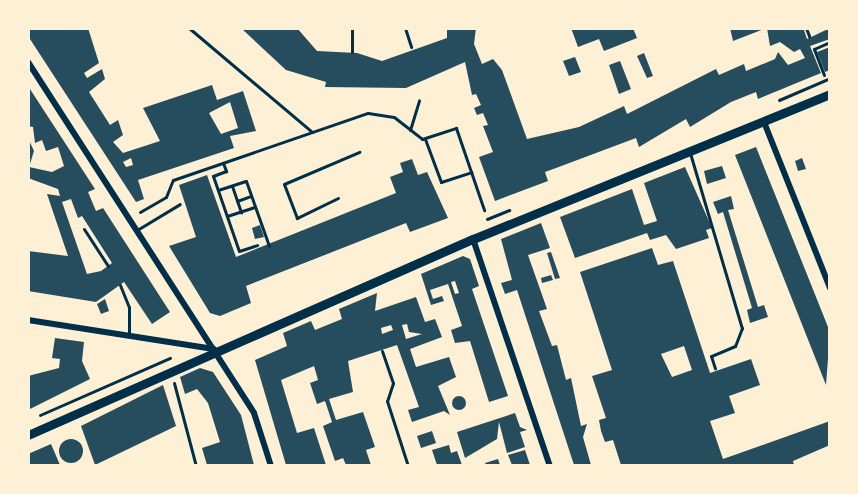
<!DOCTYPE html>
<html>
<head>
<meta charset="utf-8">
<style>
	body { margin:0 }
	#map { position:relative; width:858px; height:494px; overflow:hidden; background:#fdf0d5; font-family:"Sofia Sans Condensed",sans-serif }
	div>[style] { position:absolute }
	.building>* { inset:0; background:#264d5e }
	.round { border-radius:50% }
	.path>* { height:3px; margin:-1.5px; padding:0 1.5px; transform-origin:1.5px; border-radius:1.5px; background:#003049 }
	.service>* { height:3px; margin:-1.5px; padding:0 1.5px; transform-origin:1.5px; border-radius:1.5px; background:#003049 }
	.minor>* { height:6px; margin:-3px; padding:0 3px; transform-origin:3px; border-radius:3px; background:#003049 }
	.secondary>* { height:9px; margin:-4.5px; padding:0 4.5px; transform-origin:4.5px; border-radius:4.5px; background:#003049 }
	span { translate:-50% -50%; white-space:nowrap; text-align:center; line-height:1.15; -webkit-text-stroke:4.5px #fdf0d5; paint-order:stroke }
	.frame { position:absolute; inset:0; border:30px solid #fdf0d5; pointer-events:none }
</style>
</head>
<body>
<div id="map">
	<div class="building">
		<i style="clip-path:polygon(evenodd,28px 28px,88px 28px,99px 63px,84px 73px,87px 78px,102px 69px,105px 79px,89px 92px,110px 125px,118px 120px,123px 135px,113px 142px,123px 153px,160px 141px,143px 108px,212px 85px,217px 100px,243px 91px,256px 131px,230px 136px,234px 148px,138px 180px,144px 199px,136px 202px,28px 36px,28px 28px,230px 102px,238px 128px,221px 134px,209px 113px,230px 102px,28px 28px,131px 158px,133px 165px,126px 167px,123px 162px,131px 158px)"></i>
		<i style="clip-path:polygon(241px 28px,297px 28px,317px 51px,357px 53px,382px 61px,447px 38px,447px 28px,476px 28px,474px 44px,482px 64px,493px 59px,502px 70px,527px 139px,579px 127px,624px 106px,627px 114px,716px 69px,719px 75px,744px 64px,746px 71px,775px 59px,778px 52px,788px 65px,805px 58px,800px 49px,794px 52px,780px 42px,770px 46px,767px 28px,804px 30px,807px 39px,830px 28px,830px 39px,810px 46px,821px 73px,758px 99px,756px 92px,731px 102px,690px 127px,686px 119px,639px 147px,636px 138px,556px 168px,545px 172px,548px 181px,495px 201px,479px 157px,493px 152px,483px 126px,488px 125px,483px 113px,477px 115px,474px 108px,481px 105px,476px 94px,472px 95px,465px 62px,406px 88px,325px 87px,326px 82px,286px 70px)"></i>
		<i style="clip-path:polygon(571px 28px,633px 28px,637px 38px,604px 51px,599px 39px,578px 47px)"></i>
		<i style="clip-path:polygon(730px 28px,764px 28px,764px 29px,733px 41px)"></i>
		<i style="clip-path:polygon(830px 47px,830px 70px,825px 72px,817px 52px)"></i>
		<i style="clip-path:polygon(644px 53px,653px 76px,647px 78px,637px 56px)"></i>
		<i style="clip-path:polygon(575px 57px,581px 72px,569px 76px,563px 61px)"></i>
		<i style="clip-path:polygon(620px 61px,631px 89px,619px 94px,609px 65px)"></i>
		<i style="clip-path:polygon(evenodd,28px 86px,95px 189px,88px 192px,96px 211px,103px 208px,170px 312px,152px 324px,124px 282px,96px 302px,28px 291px,28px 251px,68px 256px,47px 194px,60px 196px,58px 189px,28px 178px,28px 138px,34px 151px,29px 167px,52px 172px,64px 166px,58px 147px,46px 151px,42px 140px,35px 143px,33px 127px,28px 126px,28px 86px,71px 199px,78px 218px,82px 216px,112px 263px,101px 271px,87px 274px,62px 202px,71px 199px)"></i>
		<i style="clip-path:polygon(756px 147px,830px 332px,826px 385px,735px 155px)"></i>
		<i style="clip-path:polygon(802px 158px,806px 169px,798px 171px,795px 161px)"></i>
		<i style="clip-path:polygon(412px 159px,418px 175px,427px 172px,448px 218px,410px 232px,406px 223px,246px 286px,251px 303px,220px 316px,210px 313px,169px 246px,196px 237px,179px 185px,207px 175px,236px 257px,396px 193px,390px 177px,403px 172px,400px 163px)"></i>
		<i style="clip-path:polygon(722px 166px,726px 178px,707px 184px,704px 171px)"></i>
		<i style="clip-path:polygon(685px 167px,712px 228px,706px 230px,709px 238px,676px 249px,666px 235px,650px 240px,647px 233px,575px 258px,560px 217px,632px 189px,644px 225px,657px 221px,644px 183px)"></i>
		<i style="clip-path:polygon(731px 196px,734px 209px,728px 210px,758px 307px,764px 305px,768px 317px,750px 323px,747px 310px,752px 308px,723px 212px,718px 214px,713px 202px)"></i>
		<i style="clip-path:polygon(541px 223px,550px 248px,528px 255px,547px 309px,539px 311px,552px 346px,557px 345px,566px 380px,571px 378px,581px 426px,587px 424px,583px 437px,591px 465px,574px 465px,517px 290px,505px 294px,501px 283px,512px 280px,501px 239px)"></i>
		<i style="clip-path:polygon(260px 225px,264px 237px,255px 239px,252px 228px)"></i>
		<i style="clip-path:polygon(evenodd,652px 248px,658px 265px,673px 261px,710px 373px,751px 359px,760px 385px,729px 396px,735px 413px,710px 421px,723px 459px,830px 421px,830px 445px,793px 461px,794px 465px,621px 465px,613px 440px,605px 442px,601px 431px,599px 420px,606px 418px,592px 376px,612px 370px,580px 272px,652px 248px,684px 346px,692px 370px,672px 377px,661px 354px,684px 346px)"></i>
		<i style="clip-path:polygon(551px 252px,560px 278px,555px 279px,547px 253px)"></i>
		<i style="clip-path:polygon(evenodd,463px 256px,470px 259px,479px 286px,472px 289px,508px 396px,489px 402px,470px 341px,455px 343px,451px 330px,462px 326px,448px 284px,430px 290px,433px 299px,442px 296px,444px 301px,431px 305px,421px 274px,463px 256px,455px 281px,459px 293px,455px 294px,451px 282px,455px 281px)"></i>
		<i style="clip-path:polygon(551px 275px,553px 280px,542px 283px,541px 278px)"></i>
		<i style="clip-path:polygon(evenodd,377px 293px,375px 311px,416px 297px,425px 322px,435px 319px,442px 337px,410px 349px,416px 367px,449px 357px,456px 377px,438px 386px,450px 415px,444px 411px,412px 422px,408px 410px,419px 407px,397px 345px,348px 361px,353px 392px,329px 399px,336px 420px,363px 412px,375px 447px,366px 450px,371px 465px,346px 465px,343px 458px,335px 461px,323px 426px,332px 422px,325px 401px,317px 404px,310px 383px,318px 380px,314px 366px,281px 380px,297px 433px,314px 428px,326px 465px,286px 465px,255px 360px,287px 346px,283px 333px,311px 321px,315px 330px,342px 319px,339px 309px,377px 293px,407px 324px,409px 332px,422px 334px,406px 339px,402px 325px,407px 324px,377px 293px,391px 325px,393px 330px,382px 334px,381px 328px,391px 325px)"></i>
		<i style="clip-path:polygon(105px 299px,109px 311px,101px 314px,97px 304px)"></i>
		<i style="clip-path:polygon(55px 338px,84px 342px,82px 361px,90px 379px,28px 410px,28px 376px,59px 368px,60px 359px,52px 358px)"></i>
		<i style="clip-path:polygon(200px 368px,213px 372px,241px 415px,254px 465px,207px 465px,202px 448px,220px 442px,208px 403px,197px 389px,185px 394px,180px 377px)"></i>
		<i style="clip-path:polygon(163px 385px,176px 426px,95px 465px,81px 426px)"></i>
		<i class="round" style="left:452px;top:396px;width:14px;height:14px"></i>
		<i style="clip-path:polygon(515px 413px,520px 427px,527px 430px,520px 432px,525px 447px,507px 453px,499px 422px,497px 439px,465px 458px,457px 432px)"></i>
		<i style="clip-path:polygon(432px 431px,436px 443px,421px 448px,417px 436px)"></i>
		<i class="round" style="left:59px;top:439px;width:24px;height:24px"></i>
		<i style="clip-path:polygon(51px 444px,60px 465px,30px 465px,28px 454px)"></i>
		<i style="clip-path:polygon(449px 445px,451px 453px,457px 451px,462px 465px,437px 465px,432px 450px)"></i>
		<i style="clip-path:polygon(525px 450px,530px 465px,512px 465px,508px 455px)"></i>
		<i style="clip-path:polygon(498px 459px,500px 465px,486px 465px,485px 463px)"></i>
	</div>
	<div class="path">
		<i style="left:189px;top:28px;width:161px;rotate:40.2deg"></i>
		<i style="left:352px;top:28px;width:24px;rotate:90deg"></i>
		<i style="left:405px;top:28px;width:20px;rotate:72deg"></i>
		<i style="left:806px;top:28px;width:9px;rotate:69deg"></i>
		<i style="left:824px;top:75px;width:28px;rotate:-111deg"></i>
		<i style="left:814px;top:49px;width:17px;rotate:-24deg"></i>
		<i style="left:779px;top:100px;width:56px;rotate:-23.3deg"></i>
		<i style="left:410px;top:130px;width:31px;rotate:-73deg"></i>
		<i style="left:425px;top:139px;width:46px;rotate:69.6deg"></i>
		<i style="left:441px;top:182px;width:32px;rotate:-18deg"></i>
		<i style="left:223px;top:163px;width:9px;rotate:69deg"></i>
		<i style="left:226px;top:171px;width:14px;rotate:159deg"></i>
		<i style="left:213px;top:176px;width:79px;rotate:70.9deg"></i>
		<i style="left:239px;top:251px;width:19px;rotate:-18deg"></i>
		<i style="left:232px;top:186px;width:28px;rotate:71deg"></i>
		<i style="left:218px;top:190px;width:29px;rotate:-18deg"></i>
		<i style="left:246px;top:181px;width:69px;rotate:70.5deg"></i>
		<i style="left:338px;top:198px;width:46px;rotate:154deg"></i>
		<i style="left:297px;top:218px;width:36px;rotate:-111deg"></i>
		<i style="left:284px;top:184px;width:82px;rotate:-23.1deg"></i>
		<i style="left:237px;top:201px;width:15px;rotate:-20deg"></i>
		<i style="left:140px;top:212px;width:30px;rotate:-30deg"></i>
		<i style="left:166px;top:197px;width:18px;rotate:-68deg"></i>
		<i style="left:173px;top:180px;width:206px;rotate:-19deg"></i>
		<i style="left:368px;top:113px;width:26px;rotate:9deg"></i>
		<i style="left:394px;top:117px;width:36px;rotate:38deg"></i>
		<i style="left:422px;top:139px;width:36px;rotate:-18deg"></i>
		<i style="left:456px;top:128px;width:87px;rotate:71.1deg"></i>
		<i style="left:227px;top:216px;width:29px;rotate:-18deg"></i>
		<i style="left:487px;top:219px;width:24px;rotate:-22deg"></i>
		<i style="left:174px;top:383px;width:86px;rotate:75.2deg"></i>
		<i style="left:40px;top:415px;width:142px;rotate:-23.7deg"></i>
	</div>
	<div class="service">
		<i style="left:690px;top:153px;width:183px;rotate:73.5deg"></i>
		<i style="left:742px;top:328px;width:19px;rotate:111deg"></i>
		<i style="left:735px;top:346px;width:26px;rotate:157deg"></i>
		<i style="left:711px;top:356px;width:13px;rotate:72deg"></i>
		<i style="left:84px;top:229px;width:44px;rotate:57deg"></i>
		<i style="left:137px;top:230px;width:50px;rotate:-31.2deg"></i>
		<i style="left:120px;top:285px;width:24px;rotate:68deg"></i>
		<i style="left:129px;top:307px;width:29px;rotate:90deg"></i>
		<i style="left:382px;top:351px;width:34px;rotate:71deg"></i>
		<i style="left:393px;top:383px;width:19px;rotate:108deg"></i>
		<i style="left:387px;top:401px;width:68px;rotate:72.1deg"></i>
	</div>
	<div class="minor">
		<i style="left:28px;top:62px;width:417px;rotate:57.2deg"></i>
		<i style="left:254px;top:413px;width:56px;rotate:72.2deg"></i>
		<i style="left:764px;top:122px;width:179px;rotate:68.3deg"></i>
		<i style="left:473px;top:239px;width:240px;rotate:71.3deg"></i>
		<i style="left:28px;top:320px;width:188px;rotate:8.9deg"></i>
	</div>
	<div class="secondary">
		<i style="left:28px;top:435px;width:486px;rotate:-23.8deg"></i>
		<i style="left:473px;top:239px;width:385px;rotate:-22.1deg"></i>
	</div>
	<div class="frame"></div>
</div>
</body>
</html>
